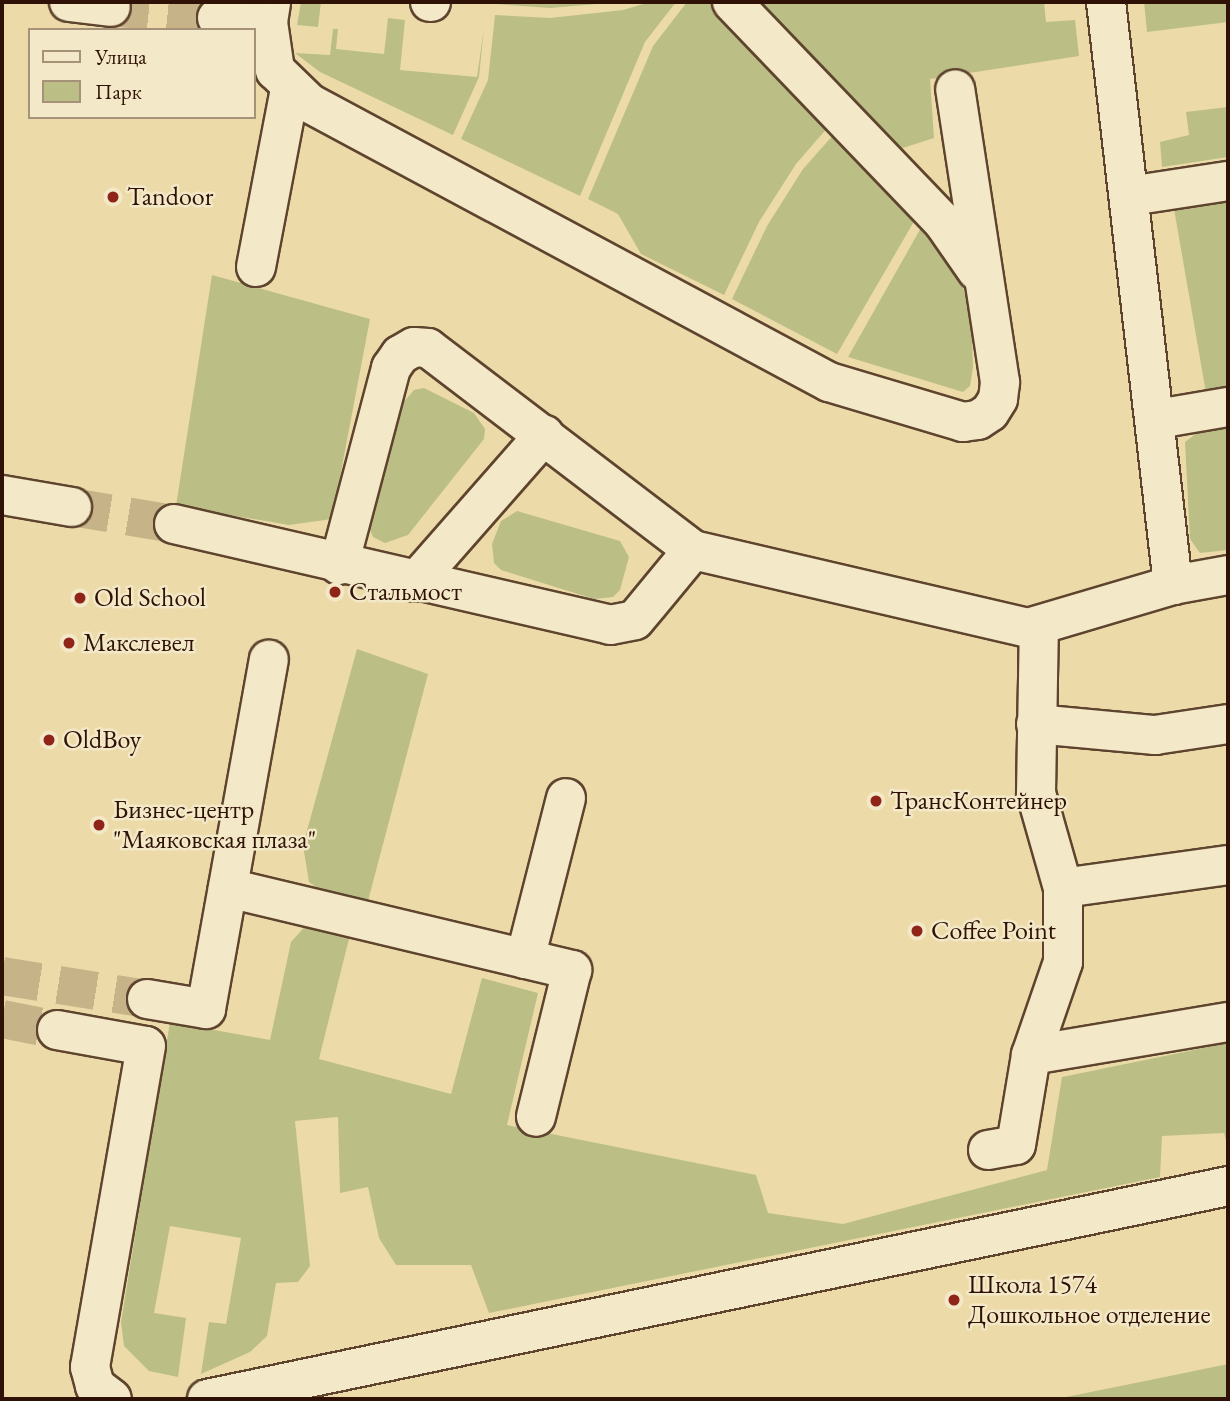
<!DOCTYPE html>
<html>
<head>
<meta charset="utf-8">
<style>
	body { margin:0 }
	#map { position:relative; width:1230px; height:1401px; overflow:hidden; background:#ecdba9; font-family:"EB Garamond",serif }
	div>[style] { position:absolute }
	.green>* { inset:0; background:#bbbf86 }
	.minor-tunnel>* { height:38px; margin-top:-19px; transform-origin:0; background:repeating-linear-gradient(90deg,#c6b388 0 38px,transparent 0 57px) }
	.roads { filter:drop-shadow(2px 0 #5e442e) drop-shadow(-2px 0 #5e442e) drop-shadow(0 2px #5e442e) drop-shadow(0 -2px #5e442e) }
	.minor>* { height:38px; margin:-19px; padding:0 19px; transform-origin:19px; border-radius:19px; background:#f3e8c7 }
	.dots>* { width:19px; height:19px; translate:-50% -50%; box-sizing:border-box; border:4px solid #f3e8c7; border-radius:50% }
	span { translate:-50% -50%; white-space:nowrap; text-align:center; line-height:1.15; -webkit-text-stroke:5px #f3e8c7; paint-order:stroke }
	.poi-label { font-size:26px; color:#2f1205 }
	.left { translate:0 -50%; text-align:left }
	.frame { position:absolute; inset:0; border:4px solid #2f1205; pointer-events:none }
	.legend { position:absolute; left:28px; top:28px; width:228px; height:91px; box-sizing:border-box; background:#f3e8c7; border:2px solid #a59279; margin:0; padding:9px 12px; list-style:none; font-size:21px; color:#2f1205 }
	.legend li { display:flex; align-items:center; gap:14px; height:35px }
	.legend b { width:35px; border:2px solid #a59279 }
</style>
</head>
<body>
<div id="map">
	<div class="green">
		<i style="clip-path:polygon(301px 2px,321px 2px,318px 27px,297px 25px)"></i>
		<i style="clip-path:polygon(467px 2px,620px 2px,550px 8px)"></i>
		<i style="clip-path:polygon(650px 2px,676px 2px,645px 42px,580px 196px,461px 139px,488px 80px,495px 15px,550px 18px,623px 10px)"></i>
		<i style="clip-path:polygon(687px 2px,712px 2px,829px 126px,796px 164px,759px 222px,724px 295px,641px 254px,618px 214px,588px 199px,653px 46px)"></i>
		<i style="clip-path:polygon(754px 2px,1044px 2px,1046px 22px,1075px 20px,1079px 56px,930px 79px,934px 138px,903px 148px,882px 141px)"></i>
		<i style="clip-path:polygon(1144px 2px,1228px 2px,1228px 22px,1147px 32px)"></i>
		<i style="clip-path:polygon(388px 18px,405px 20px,400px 70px,477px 77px,484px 28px,479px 77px,453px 135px,320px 72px,295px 53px,330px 55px,333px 29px,338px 29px,336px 49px,384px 54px)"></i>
		<i style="clip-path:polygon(1228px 107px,1228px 157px,1162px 167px,1160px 142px,1189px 135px,1186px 112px)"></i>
		<i style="clip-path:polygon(835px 133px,916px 218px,837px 354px,732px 299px,767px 226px,803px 169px)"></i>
		<i style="clip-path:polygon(1228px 195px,1228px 389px,1206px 393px,1173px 203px)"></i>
		<i style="clip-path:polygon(922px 226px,956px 270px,971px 310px,973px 367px,970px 386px,963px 392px,848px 357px)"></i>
		<i style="clip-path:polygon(212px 275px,370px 319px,332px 519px,289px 525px,176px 506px)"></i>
		<i style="clip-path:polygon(424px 388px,474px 413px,485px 429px,484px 439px,408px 535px,385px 543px,373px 537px,366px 521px,401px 405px,414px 390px)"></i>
		<i style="clip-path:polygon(1228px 428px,1228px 550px,1200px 553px,1190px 539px,1185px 442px,1197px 433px)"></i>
		<i style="clip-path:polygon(517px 511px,620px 541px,629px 557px,620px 590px,613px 597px,594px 599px,501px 570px,494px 563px,492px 544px,501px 521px)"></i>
		<i style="clip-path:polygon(357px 649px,428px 674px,368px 901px,320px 890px,309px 882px,303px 845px)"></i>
		<i style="clip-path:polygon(309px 922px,351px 931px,319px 1059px,451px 1094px,482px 978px,538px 993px,507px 1125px,756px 1175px,768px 1213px,843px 1224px,1047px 1170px,1062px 1077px,1228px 1043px,1228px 1148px,1224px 1133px,1162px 1136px,1160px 1177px,489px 1313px,471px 1265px,396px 1265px,379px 1238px,368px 1187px,340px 1193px,338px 1117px,295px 1121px,310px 1266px,298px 1282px,276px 1283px,267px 1336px,250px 1352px,201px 1374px,209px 1322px,226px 1324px,241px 1238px,170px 1226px,154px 1313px,186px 1318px,178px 1377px,149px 1371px,124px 1346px,121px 1322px,170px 1022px,270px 1040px,291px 942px)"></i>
		<i style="clip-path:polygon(1228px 1364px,1228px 1399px,1056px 1399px,1155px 1379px)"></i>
	</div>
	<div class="minor-tunnel">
		<i style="left:111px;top:7px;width:107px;rotate:5.9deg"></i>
		<i style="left:72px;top:507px;width:103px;rotate:9.5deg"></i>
		<i style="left:2px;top:976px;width:147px;rotate:9deg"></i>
		<i style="left:2px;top:1019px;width:56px;rotate:11.3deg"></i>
	</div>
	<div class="roads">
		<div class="minor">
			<i style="left:69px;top:2px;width:42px;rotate:6.8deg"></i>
			<i style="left:430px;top:2px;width:1px"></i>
			<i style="left:732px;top:2px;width:305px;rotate:46.2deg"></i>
			<i style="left:943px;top:222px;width:60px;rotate:55.2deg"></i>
			<i style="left:1106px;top:2px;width:587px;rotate:83.44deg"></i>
			<i style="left:1173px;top:585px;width:56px;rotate:-10.3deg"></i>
			<i style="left:217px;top:18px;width:51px;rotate:4.5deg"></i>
			<i style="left:268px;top:22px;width:20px;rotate:-81deg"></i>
			<i style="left:268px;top:22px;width:49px;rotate:81.7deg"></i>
			<i style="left:275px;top:70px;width:47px;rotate:44.1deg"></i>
			<i style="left:309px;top:103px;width:590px;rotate:28.22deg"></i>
			<i style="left:829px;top:382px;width:140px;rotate:16.6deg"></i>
			<i style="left:963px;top:422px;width:15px;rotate:-8deg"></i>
			<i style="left:978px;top:420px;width:14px;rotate:-34deg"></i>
			<i style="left:990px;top:412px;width:15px;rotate:-58deg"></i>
			<i style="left:998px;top:399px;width:17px;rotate:-83deg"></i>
			<i style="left:1000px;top:382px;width:296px;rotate:-98.7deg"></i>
			<i style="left:1130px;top:196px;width:99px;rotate:-8.7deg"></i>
			<i style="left:256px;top:267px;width:182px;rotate:-79.2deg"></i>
			<i style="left:1157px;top:419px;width:72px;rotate:-9.6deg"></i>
			<i style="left:2px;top:495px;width:71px;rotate:9.7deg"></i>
			<i style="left:174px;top:524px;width:448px;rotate:13deg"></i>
			<i style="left:610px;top:625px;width:25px;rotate:-11deg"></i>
			<i style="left:635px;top:620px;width:91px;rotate:-50.4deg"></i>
			<i style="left:339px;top:565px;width:204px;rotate:-75.2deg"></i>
			<i style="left:391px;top:368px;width:16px;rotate:-55deg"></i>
			<i style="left:400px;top:355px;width:16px;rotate:-30deg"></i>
			<i style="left:414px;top:347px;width:14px;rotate:4deg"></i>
			<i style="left:428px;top:348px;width:333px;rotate:37.3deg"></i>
			<i style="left:693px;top:550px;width:344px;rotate:13.1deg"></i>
			<i style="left:1028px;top:628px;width:151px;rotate:-16.5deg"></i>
			<i style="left:415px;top:582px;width:196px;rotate:-48.7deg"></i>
			<i style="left:1036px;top:724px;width:120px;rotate:5.3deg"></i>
			<i style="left:1155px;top:735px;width:74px;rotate:-8.6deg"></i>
			<i style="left:228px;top:888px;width:354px;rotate:13.4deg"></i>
			<i style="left:572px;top:970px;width:151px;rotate:103.8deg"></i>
			<i style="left:1063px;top:888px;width:167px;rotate:-7.9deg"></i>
			<i style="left:525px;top:959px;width:166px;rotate:-75.7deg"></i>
			<i style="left:147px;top:999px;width:60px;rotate:9.6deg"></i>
			<i style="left:206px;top:1009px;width:355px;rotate:-79.8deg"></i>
			<i style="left:57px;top:1030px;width:90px;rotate:10.2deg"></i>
			<i style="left:146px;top:1046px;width:326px;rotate:99.9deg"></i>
			<i style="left:90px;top:1367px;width:20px;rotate:75deg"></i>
			<i style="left:95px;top:1386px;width:21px;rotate:37deg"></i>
			<i style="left:1031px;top:1055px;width:200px;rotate:-9.5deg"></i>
			<i style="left:988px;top:1150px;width:28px;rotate:-10deg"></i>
			<i style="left:1016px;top:1145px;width:91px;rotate:-80.5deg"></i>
			<i style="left:1031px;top:1055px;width:98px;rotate:-71deg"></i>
			<i style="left:1063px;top:962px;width:74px;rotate:-90deg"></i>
			<i style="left:1063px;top:888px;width:99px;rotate:-105.9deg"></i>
			<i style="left:1036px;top:793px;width:165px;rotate:-89deg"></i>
			<i style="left:207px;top:1399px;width:1043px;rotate:-11.78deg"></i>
		</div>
	</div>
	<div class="dots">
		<i style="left:113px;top:197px;background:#8f2418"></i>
		<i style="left:335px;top:592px;background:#8f2418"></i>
		<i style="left:80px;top:598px;background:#8f2418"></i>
		<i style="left:69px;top:643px;background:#8f2418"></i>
		<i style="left:49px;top:740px;background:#8f2418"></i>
		<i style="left:876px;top:801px;background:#8f2418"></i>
		<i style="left:99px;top:825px;background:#8f2418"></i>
		<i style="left:917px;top:931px;background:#8f2418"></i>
		<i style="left:954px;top:1300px;background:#8f2418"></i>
	</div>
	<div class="poi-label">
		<span class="left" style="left:127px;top:197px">Tandoor</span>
		<span class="left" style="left:349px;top:592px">Стальмост</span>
		<span class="left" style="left:94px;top:598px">Old School</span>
		<span class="left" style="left:83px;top:643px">Макслевел</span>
		<span class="left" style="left:63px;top:740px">OldBoy</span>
		<span class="left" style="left:890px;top:801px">ТрансКонтейнер</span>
		<span class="left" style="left:113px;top:825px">Бизнес-центр<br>"Маяковская плаза"</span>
		<span class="left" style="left:931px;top:931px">Coffee Point</span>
		<span class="left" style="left:968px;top:1300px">Школа 1574<br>Дошкольное отделение</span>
	</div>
	<div class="frame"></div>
	<ul class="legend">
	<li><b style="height:9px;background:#f3e8c7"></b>Улица</li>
	<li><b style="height:19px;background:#bbbf86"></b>Парк</li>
	</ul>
</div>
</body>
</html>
